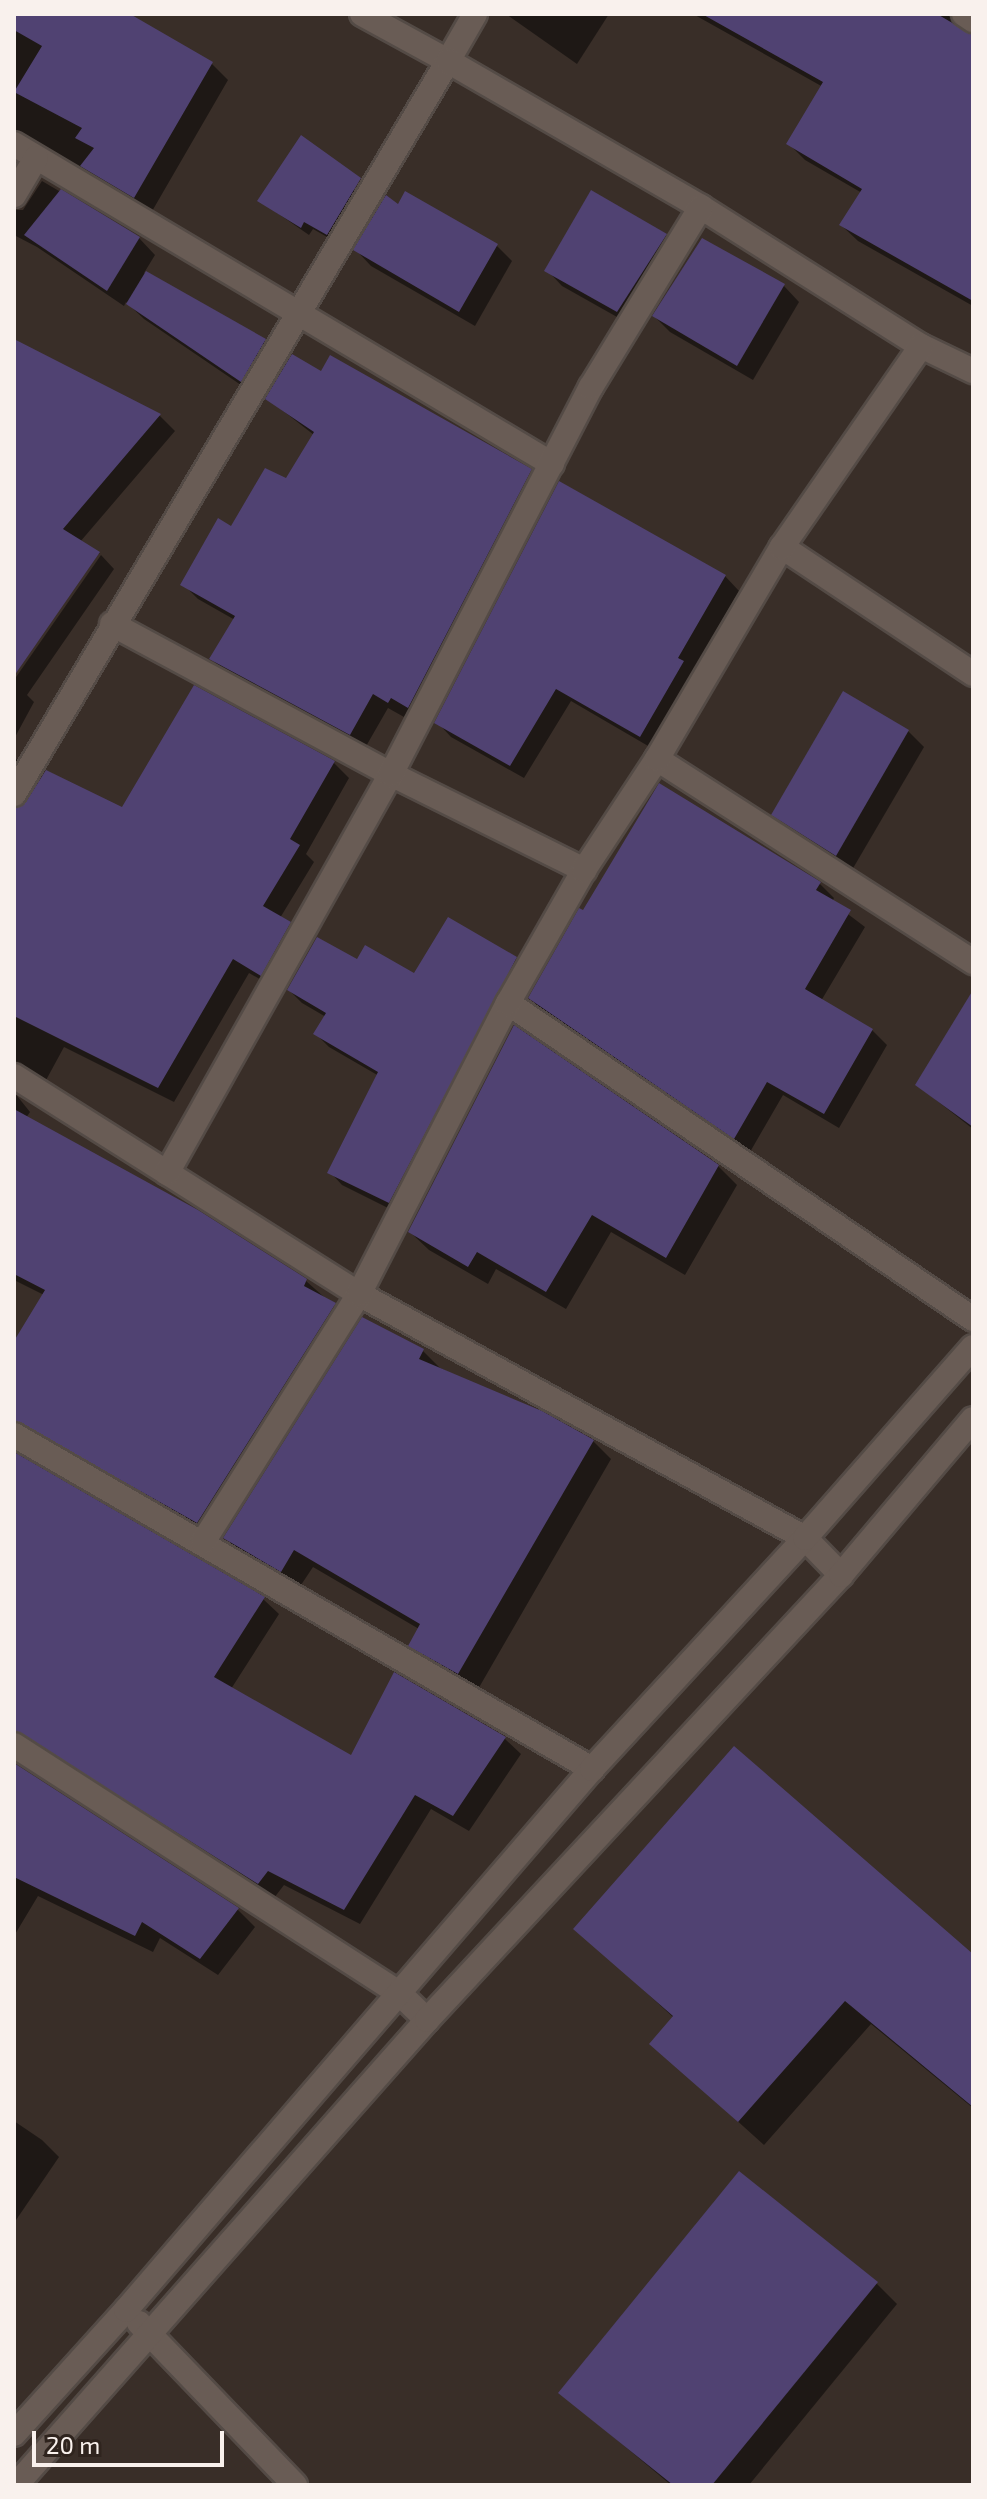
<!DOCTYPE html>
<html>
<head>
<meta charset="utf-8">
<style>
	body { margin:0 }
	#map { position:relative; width:987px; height:2499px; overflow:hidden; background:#392e28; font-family:"Exo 2",sans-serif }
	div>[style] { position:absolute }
	.shadow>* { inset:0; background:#0007 }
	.building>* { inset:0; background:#504272 }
	.roads { filter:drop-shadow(2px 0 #544b46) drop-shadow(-2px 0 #544b46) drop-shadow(0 2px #544b46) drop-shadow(0 -2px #544b46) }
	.street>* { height:24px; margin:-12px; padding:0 12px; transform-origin:12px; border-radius:12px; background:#695c55 }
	span { translate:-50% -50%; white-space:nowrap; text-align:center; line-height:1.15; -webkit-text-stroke:7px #2f241e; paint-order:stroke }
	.frame { position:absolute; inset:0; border:16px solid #f9f1ed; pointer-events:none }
	.scale { position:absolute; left:32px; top:2431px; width:192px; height:36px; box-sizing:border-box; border:4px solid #f9f1ed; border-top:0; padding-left:10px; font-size:24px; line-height:28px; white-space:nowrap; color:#f9f1ed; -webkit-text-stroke:6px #2f241e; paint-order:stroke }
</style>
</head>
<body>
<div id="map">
	<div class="shadow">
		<i style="clip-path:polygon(14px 14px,127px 14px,212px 64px,228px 80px,151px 213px,16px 154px,17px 167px,31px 181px,16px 210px,23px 210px,42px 181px,139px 238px,155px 255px,144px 273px,264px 341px,280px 357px,257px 396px,144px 319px,126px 302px,124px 306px,37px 247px,14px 235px)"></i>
		<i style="clip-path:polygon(506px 14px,609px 14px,577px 64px)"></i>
		<i style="clip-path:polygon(693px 14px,973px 14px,965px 30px,973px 37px,973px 306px,858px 241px,841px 225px,862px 193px,805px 160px,788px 143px,823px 87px)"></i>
		<i style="clip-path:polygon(293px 150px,363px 196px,336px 242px,313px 229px,309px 235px,260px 201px)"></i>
		<i style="clip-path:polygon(398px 207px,497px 246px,512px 261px,475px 326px,371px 266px,356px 250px)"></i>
		<i style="clip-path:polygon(666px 235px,681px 251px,633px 326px,562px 286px,547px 270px)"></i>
		<i style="clip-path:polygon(784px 286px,799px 302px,753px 380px,670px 332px,654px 316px)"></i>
		<i style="clip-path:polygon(14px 341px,160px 416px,175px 431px,80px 542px,100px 554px,96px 554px,14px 673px)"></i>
		<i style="clip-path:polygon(322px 374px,530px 471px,545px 486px,424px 721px,407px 712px,404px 717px,388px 708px,365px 748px,227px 674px,212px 659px,235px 620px,198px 599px,183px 584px,232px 528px,287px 481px,314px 435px,268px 399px)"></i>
		<i style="clip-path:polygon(101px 555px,114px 569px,27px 695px,34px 702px,14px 739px,14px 680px)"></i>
		<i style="clip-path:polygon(725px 576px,739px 591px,692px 672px,696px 677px,655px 750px,571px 701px,524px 778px,451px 737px,437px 722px)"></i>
		<i style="clip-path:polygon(908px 731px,924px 747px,852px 870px,789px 830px,774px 814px)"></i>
		<i style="clip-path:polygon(14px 757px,33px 774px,14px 809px)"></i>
		<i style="clip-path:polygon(334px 763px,349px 778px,306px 854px,314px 862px,280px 918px,305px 939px,277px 989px,249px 973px,174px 1102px,64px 1047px,45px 1082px,17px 1083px,14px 1090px,14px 809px,123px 810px)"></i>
		<i style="clip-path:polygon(820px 884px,834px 898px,832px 902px,865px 927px,821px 1001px,872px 1030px,887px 1045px,839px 1128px,783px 1095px,750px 1152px,545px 1013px,530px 998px)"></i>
		<i style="clip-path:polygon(516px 959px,529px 972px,402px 1215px,342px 1185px,330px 1172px,379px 1076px,329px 1047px,316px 1034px,326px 1017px,302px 1003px,289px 990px,358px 962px,415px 976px)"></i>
		<i style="clip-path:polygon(973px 994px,973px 1129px,917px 1085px)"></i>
		<i style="clip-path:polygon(14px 1092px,30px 1112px,26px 1118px,306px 1281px,350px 1320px,213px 1537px,28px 1436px,14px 1422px,44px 1295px,14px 1280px)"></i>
		<i style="clip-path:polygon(718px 1166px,737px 1185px,685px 1275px,611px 1232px,566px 1309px,496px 1269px,488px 1284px,429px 1250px,410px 1232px)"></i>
		<i style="clip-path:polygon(423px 1351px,440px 1368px,593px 1441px,611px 1459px,477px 1691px,428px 1663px,411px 1645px,419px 1629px,313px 1567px,299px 1588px,243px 1556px,226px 1538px)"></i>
		<i style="clip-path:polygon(14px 1455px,263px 1599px,279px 1614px,231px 1689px,352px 1758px,395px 1675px,505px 1739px,521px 1754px,469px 1831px,431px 1809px,360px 1924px,284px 1885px,274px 1898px,117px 1797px,14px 1691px)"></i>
		<i style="clip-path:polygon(14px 1768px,238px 1910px,255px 1927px,218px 1975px,160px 1938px,153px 1952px,38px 1896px,14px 1936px)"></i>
		<i style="clip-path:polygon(576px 1928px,970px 1954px,973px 1950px,973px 2108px,871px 2024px,764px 2145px,652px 2044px,674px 2018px)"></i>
		<i style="clip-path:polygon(14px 2121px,42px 2140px,59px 2157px,14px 2223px)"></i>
		<i style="clip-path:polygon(876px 2283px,897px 2304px,749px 2485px,671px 2485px,561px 2393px)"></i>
	</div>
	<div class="building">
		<i style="clip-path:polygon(14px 14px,130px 14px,213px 62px,134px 198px,80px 166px,94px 148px,75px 138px,82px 128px,14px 92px,42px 46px,14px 30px)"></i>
		<i style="clip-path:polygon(702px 14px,937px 14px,973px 35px,973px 301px,839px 225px,862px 189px,786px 144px,823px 82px)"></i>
		<i style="clip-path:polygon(301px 135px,361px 178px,327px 235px,304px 222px,301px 228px,257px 201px)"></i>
		<i style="clip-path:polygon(61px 189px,140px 237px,107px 291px,24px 235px)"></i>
		<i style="clip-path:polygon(591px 190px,667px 234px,617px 312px,544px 271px)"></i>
		<i style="clip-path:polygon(405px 191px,498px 244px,459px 312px,353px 250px,386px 195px,398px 204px)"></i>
		<i style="clip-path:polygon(702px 238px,785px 284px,737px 366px,652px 316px)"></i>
		<i style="clip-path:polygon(146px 271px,266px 339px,241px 382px,126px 304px)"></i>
		<i style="clip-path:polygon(14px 339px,161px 414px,63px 529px,100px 552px,14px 676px)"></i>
		<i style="clip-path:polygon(292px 354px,321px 371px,330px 355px,532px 469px,408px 708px,391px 698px,388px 703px,373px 694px,350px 735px,209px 659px,235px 616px,180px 585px,218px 518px,231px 526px,265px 468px,286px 478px,314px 432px,265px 399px)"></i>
		<i style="clip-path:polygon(559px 481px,726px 575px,678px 658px,684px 661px,640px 737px,556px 689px,510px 766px,434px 723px)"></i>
		<i style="clip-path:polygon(194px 685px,335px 761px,290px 839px,300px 845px,263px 906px,291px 922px,261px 976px,233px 959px,158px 1088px,14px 1016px,14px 809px,26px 802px,46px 770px,122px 807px)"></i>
		<i style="clip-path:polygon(843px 691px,909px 730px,836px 856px,771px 815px)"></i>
		<i style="clip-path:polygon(659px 783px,821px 882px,816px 890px,851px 910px,805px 989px,873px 1029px,824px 1114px,767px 1082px,734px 1139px,528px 998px,579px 908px,583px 910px)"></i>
		<i style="clip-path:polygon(448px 917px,517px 957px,389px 1203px,327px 1173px,378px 1072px,313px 1034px,326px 1013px,287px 990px,317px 937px,357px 959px,365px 945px,414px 973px)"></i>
		<i style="clip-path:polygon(973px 990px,973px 1127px,915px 1085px)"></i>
		<i style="clip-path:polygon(514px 1025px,719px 1165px,666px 1258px,592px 1215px,546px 1292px,477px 1252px,468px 1267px,408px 1232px)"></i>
		<i style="clip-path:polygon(14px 1109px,198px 1210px,307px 1279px,304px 1286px,336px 1303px,197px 1523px,14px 1420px,14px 1341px,45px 1290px,14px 1274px)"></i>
		<i style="clip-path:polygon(362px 1317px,424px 1349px,419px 1359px,542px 1411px,594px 1440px,458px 1674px,408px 1646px,420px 1624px,294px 1550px,281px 1572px,223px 1538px)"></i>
		<i style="clip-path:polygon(14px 1452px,265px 1597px,214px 1677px,351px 1755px,394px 1672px,506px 1737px,453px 1816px,415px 1795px,344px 1910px,268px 1871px,258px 1884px,14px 1730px)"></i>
		<i style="clip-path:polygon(734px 1746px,973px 1954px,973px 2107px,845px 2001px,738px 2122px,649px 2044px,673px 2016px,573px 1929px)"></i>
		<i style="clip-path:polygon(14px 1763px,239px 1908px,200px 1959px,142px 1922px,135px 1936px,14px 1877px)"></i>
		<i style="clip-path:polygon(739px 2171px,878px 2282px,712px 2485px,673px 2485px,558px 2393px)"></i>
	</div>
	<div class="roads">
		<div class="street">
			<i style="left:362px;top:14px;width:98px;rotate:28.7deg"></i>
			<i style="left:448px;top:61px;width:54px;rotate:-60.1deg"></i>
			<i style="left:964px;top:14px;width:11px;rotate:34deg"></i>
			<i style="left:14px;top:144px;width:626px;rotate:30.74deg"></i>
			<i style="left:14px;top:195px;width:43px;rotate:-59.3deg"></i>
			<i style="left:782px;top:547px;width:229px;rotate:33.6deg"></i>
			<i style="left:112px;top:624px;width:317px;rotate:28.3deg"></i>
			<i style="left:391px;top:774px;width:216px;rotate:26.4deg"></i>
			<i style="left:657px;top:759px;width:376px;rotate:32.7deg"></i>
			<i style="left:14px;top:794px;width:852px;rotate:-59.37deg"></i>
			<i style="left:448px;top:61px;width:292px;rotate:30deg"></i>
			<i style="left:701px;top:207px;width:260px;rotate:32.3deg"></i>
			<i style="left:921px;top:346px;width:58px;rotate:25.7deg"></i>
			<i style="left:508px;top:1003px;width:562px;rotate:34.2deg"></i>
			<i style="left:14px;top:1076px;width:408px;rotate:32.3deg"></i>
			<i style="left:359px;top:1294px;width:508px;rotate:28.68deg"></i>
			<i style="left:805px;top:1538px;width:52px;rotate:45.8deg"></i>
			<i style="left:167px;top:1173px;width:458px;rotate:-60.7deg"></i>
			<i style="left:391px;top:774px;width:436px;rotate:-62.7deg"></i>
			<i style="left:591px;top:387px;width:211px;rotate:-58.6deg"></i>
			<i style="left:14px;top:1435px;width:668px;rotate:30.02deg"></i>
			<i style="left:203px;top:1542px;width:293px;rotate:-57.8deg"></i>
			<i style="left:359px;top:1294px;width:327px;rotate:-62.9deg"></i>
			<i style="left:508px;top:1003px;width:153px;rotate:-60.3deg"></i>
			<i style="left:584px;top:870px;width:133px;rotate:-56.7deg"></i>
			<i style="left:657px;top:759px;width:246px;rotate:-59.5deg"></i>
			<i style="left:782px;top:547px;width:244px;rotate:-55.3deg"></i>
			<i style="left:14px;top:1745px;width:458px;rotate:32.8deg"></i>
			<i style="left:399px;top:1993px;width:39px;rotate:44deg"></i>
			<i style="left:139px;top:2323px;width:225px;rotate:46.1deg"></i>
			<i style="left:14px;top:2434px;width:167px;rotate:-47.9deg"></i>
			<i style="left:126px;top:2310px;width:714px;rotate:-49.26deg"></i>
			<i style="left:592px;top:1769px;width:314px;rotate:-47.3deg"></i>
			<i style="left:805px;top:1538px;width:254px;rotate:-48.7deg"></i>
			<i style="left:16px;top:2485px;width:621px;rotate:-48.53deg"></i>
			<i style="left:427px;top:2020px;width:608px;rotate:-47.07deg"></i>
			<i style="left:841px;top:1575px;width:204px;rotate:-49.8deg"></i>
		</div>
	</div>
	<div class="frame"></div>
	<div class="scale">20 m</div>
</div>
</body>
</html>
